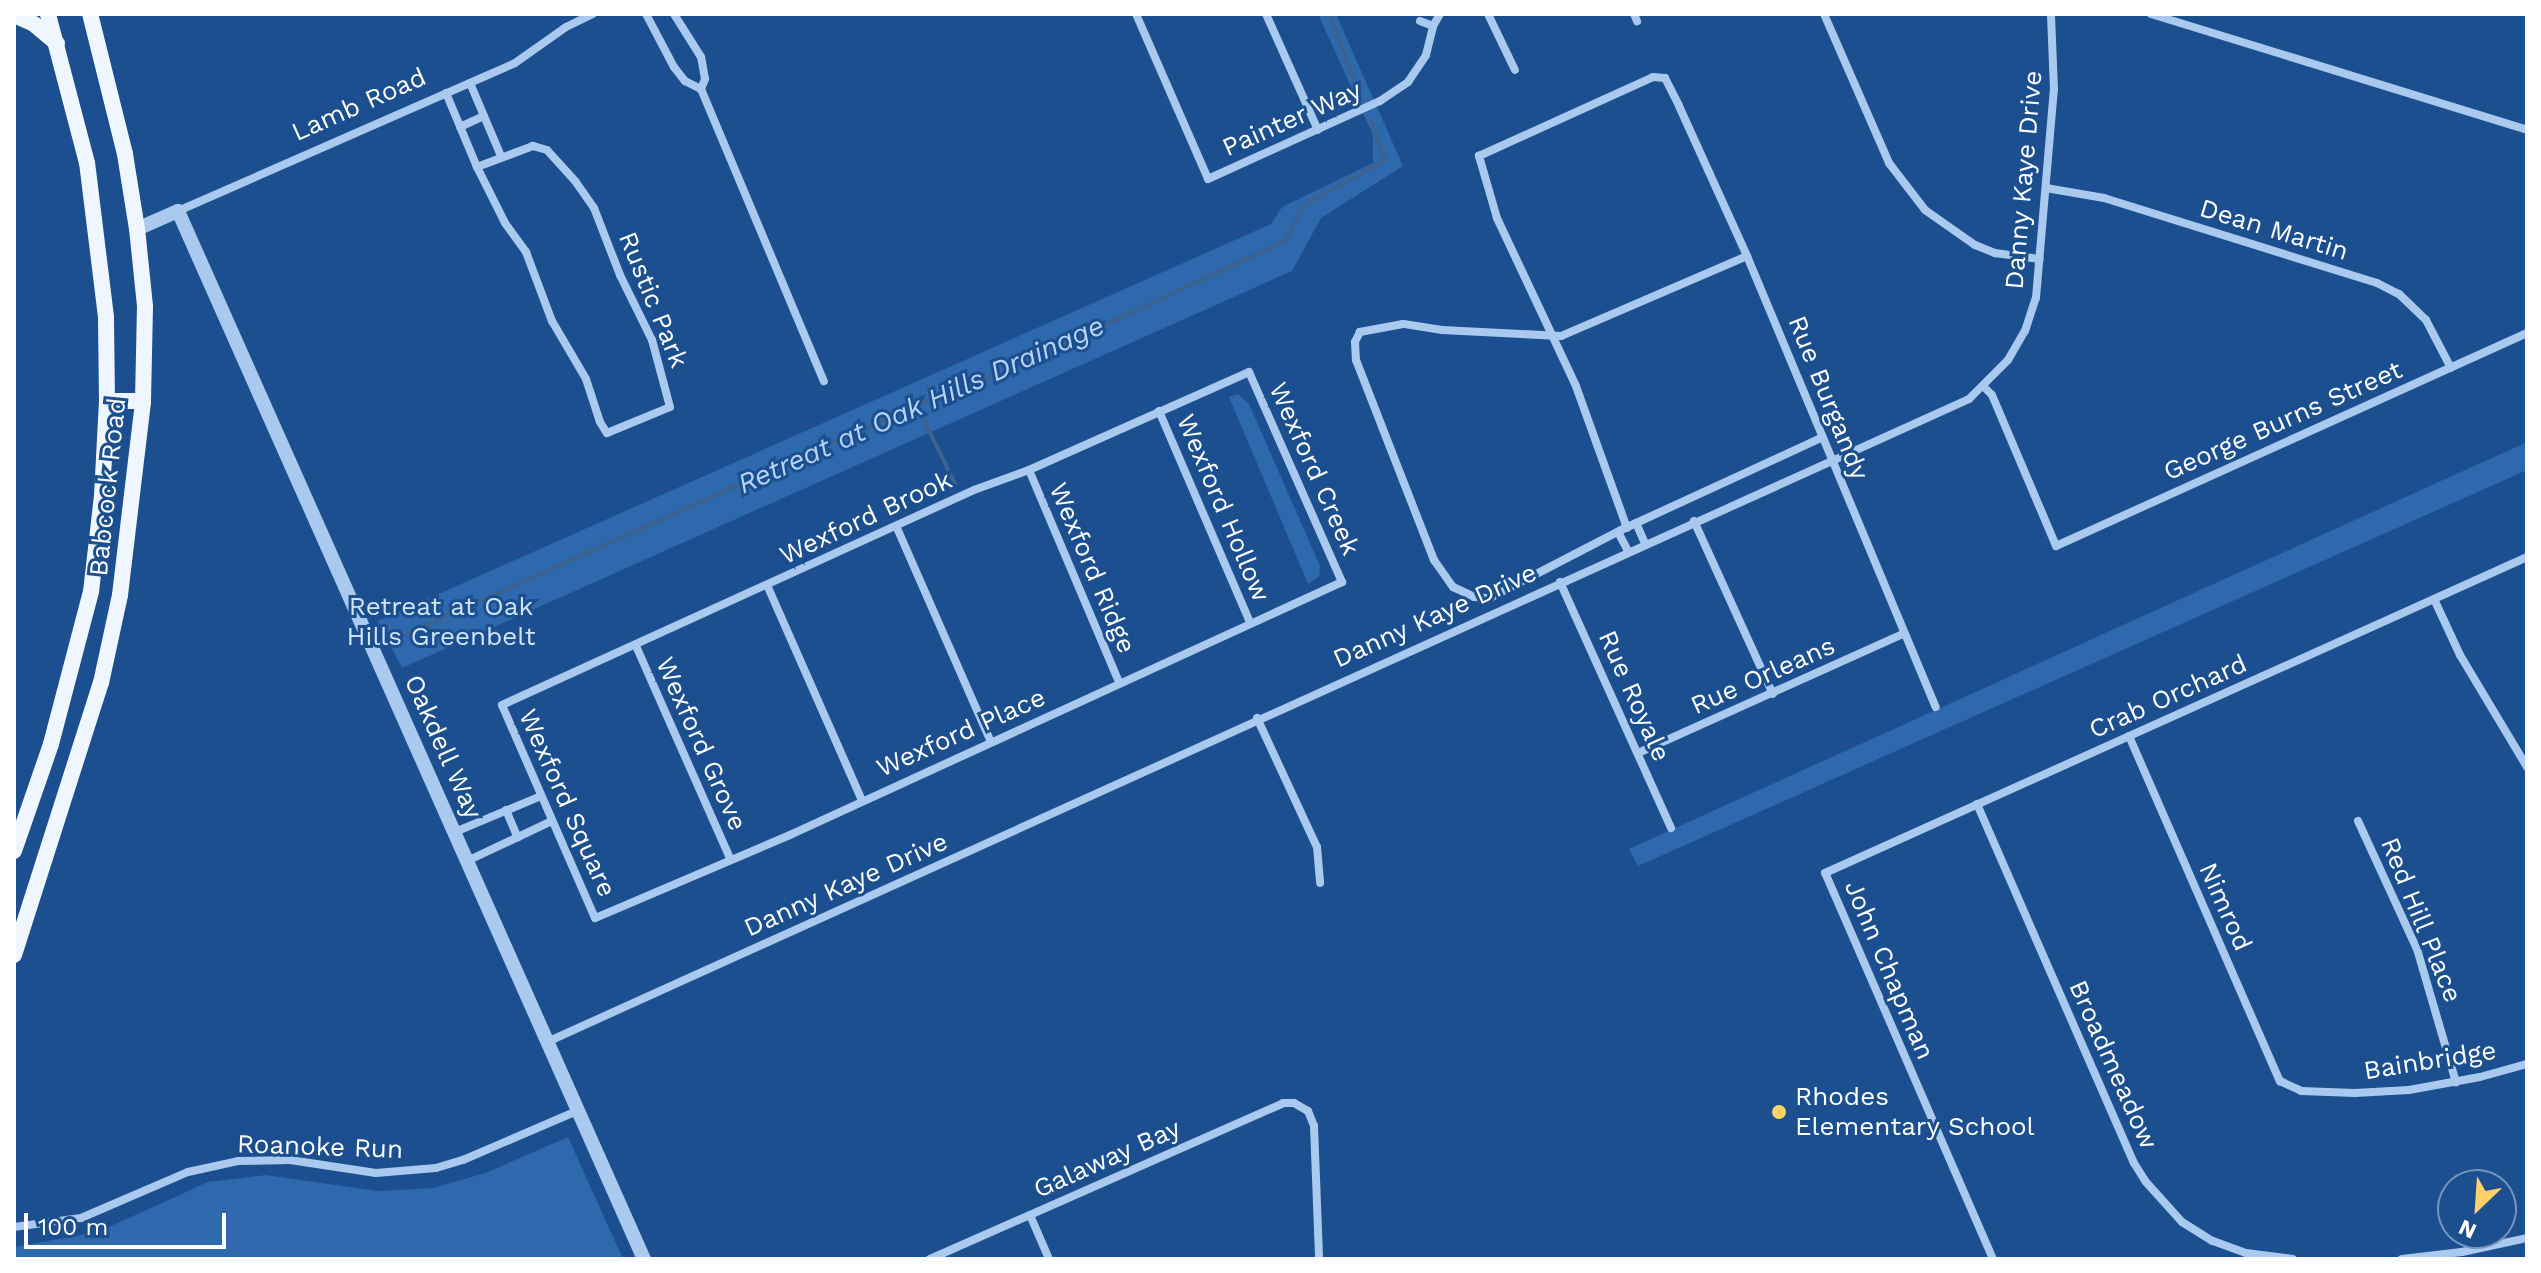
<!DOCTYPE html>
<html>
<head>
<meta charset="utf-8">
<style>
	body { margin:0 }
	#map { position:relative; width:2541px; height:1273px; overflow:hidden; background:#1b4f8f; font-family:"Work Sans",sans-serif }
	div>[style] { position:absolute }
	.green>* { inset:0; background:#2e69ad }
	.stream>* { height:4px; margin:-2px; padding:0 2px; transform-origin:2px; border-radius:2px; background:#3c6290 }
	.minor>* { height:8px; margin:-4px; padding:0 4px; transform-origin:4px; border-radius:4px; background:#a9c9ee }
	.tertiary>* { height:14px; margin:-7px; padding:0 7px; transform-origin:7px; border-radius:7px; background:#a9c9ee }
	.primary>* { height:16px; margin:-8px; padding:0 8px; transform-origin:8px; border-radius:8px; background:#f0f6ff }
	.dots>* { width:22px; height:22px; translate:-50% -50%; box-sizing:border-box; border:4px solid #1b4f8f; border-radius:50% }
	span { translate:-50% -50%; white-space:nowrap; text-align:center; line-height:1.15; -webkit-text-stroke:6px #1b4f8f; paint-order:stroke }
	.street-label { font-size:26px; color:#fff }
	.park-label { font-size:26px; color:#cfe3fa }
	.poi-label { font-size:26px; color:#fff }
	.left { translate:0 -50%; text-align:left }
	.water-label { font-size:28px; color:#b5d3f5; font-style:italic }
	.frame { position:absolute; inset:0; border:16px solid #fff; pointer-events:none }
	.north { position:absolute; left:2437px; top:1169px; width:80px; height:80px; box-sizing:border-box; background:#1b4f8f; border:2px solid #7695bc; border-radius:50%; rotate:205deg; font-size:22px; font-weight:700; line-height:32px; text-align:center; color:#fff }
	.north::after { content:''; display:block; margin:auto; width:28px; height:36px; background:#ffd166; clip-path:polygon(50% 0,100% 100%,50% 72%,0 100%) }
	.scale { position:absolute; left:24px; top:1213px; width:202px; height:36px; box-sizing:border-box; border:4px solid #fff; border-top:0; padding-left:10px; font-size:24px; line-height:28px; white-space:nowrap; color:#fff; -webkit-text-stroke:6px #1b4f8f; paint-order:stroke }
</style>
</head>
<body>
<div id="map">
	<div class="green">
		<i style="clip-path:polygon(1318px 14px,1336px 14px,1403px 166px,1321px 218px,1292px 271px,402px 668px,378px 621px,1271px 224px,1282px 207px,1373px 163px,1373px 135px)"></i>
		<i style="clip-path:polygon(1238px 394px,1249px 404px,1320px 566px,1319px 577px,1308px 584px,1229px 397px)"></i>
		<i style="clip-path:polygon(2527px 442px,2527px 470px,1638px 866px,1629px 849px)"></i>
		<i style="clip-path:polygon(568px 1137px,623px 1259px,14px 1259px,14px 1247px,98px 1232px,208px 1182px,266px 1175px,378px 1191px,434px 1188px,488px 1172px)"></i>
	</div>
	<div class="stream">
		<i style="left:1329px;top:14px;width:91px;rotate:68.8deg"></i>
		<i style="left:917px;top:406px;width:89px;rotate:64deg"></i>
		<i style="left:396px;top:639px;width:570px;rotate:-24.23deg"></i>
		<i style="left:916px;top:405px;width:103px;rotate:-20.6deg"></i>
		<i style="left:1012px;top:369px;width:303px;rotate:-25.2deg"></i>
		<i style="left:1286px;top:240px;width:40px;rotate:-62deg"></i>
		<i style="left:1305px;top:205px;width:92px;rotate:-29.4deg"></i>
		<i style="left:1385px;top:160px;width:42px;rotate:-109.3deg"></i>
	</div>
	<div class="minor">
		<i style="left:646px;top:14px;width:60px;rotate:62.2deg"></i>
		<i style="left:674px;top:67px;width:18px;rotate:52deg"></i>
		<i style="left:685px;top:81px;width:18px;rotate:27deg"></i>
		<i style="left:701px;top:89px;width:11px;rotate:-68deg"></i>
		<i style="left:705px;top:79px;width:22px;rotate:-100deg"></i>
		<i style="left:701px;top:57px;width:51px;rotate:-122.1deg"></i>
		<i style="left:1136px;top:14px;width:180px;rotate:66.4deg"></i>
		<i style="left:1208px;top:179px;width:189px;rotate:-24.4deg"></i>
		<i style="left:1380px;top:101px;width:34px;rotate:-34deg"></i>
		<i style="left:1408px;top:82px;width:32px;rotate:-56deg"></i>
		<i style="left:1426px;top:55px;width:30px;rotate:-76deg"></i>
		<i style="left:1433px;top:26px;width:14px;rotate:-60deg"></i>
		<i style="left:1266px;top:14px;width:127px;rotate:65.9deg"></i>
		<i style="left:1488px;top:14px;width:62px;rotate:64.3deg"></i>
		<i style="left:1634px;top:14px;width:8px;rotate:67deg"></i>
		<i style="left:1824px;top:14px;width:163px;rotate:66.4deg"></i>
		<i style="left:1889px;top:163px;width:59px;rotate:52.5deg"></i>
		<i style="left:1925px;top:210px;width:61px;rotate:35deg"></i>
		<i style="left:1975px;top:245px;width:22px;rotate:22deg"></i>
		<i style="left:1995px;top:253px;width:45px;rotate:7.6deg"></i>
		<i style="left:2151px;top:14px;width:393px;rotate:17.1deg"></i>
		<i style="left:1420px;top:21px;width:14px;rotate:21deg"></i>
		<i style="left:470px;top:83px;width:79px;rotate:67deg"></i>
		<i style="left:701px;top:89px;width:317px;rotate:67.2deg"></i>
		<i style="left:446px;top:93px;width:80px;rotate:67.3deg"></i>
		<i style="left:477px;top:167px;width:63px;rotate:63.4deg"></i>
		<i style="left:505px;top:223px;width:36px;rotate:54deg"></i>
		<i style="left:526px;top:252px;width:74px;rotate:69.4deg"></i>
		<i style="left:552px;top:321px;width:67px;rotate:59.6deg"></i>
		<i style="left:586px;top:379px;width:45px;rotate:72deg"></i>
		<i style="left:600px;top:422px;width:13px;rotate:58deg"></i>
		<i style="left:607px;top:433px;width:68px;rotate:-22.4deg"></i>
		<i style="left:670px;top:407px;width:69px;rotate:-105deg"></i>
		<i style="left:652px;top:340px;width:72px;rotate:-116.2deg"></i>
		<i style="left:620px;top:275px;width:72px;rotate:-111.2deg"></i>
		<i style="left:594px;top:208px;width:32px;rotate:-125deg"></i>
		<i style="left:576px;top:182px;width:43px;rotate:-132.2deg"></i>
		<i style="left:547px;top:150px;width:15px;rotate:-164deg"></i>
		<i style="left:533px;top:146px;width:60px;rotate:159.4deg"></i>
		<i style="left:460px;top:127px;width:26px;rotate:-25deg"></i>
		<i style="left:2046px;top:188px;width:59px;rotate:9.8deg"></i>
		<i style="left:2104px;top:198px;width:286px;rotate:17.3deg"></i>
		<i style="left:2377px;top:283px;width:25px;rotate:27deg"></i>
		<i style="left:2399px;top:294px;width:37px;rotate:44deg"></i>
		<i style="left:2426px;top:320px;width:54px;rotate:62.5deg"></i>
		<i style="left:178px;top:211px;width:368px;rotate:-23.7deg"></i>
		<i style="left:515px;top:63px;width:62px;rotate:-35.2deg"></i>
		<i style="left:566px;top:27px;width:30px;rotate:-26deg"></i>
		<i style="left:1747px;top:256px;width:202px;rotate:156.7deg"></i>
		<i style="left:1561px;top:336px;width:119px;rotate:-177.1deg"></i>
		<i style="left:1442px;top:330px;width:39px;rotate:-171deg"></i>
		<i style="left:1403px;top:324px;width:44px;rotate:169.5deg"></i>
		<i style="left:1360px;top:332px;width:11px;rotate:117deg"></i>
		<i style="left:1355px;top:342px;width:18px;rotate:87deg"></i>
		<i style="left:1356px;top:360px;width:215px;rotate:68.7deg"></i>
		<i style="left:1434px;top:560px;width:33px;rotate:55deg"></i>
		<i style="left:1453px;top:587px;width:23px;rotate:25deg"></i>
		<i style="left:1474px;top:597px;width:16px;rotate:4deg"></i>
		<i style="left:1490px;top:598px;width:148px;rotate:-27.4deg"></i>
		<i style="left:1621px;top:530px;width:222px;rotate:-24.7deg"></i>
		<i style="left:1249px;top:372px;width:230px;rotate:66.1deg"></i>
		<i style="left:1342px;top:582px;width:607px;rotate:155.38deg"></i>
		<i style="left:790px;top:835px;width:212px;rotate:156.9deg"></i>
		<i style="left:595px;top:918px;width:232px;rotate:-113.6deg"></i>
		<i style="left:502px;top:705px;width:519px;rotate:-24.49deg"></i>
		<i style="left:974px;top:490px;width:59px;rotate:-20deg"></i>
		<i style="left:1029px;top:470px;width:241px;rotate:-24deg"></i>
		<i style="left:1984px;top:387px;width:11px;rotate:45deg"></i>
		<i style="left:1992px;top:395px;width:164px;rotate:67deg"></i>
		<i style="left:2056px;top:546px;width:517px;rotate:-24.33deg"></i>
		<i style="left:1159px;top:411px;width:230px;rotate:66.7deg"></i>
		<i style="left:1029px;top:470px;width:230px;rotate:67deg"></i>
		<i style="left:1694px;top:521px;width:190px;rotate:65.5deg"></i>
		<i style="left:1636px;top:523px;width:22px;rotate:66deg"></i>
		<i style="left:897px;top:528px;width:234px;rotate:66.3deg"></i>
		<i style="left:1627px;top:528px;width:151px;rotate:-109.8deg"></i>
		<i style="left:1576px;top:386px;width:186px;rotate:-115.2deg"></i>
		<i style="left:1497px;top:218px;width:65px;rotate:-106.2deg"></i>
		<i style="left:1479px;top:156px;width:191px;rotate:-24.4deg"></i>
		<i style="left:1653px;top:77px;width:12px;rotate:5deg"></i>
		<i style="left:1665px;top:78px;width:31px;rotate:63deg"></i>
		<i style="left:1679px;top:106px;width:165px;rotate:65.6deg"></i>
		<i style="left:1747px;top:256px;width:489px;rotate:67.3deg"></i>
		<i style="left:1618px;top:532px;width:21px;rotate:62deg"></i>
		<i style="left:1560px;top:582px;width:270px;rotate:65.7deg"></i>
		<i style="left:767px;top:585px;width:235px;rotate:66.2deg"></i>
		<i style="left:2434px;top:599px;width:62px;rotate:65.1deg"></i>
		<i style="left:2460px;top:655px;width:131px;rotate:59.1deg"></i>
		<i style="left:636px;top:646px;width:232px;rotate:66.1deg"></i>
		<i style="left:1257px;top:718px;width:142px;rotate:65.1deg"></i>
		<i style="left:1317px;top:847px;width:36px;rotate:85deg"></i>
		<i style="left:2129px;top:736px;width:377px;rotate:66.4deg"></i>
		<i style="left:2280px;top:1081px;width:23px;rotate:25deg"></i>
		<i style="left:2301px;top:1091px;width:54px;rotate:2.1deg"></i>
		<i style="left:2355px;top:1093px;width:54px;rotate:-3.2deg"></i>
		<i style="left:2409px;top:1090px;width:72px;rotate:-10.4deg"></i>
		<i style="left:2480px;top:1077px;width:49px;rotate:-15.5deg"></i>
		<i style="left:1638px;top:753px;width:290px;rotate:-24.2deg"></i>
		<i style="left:1977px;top:804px;width:392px;rotate:66.4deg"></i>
		<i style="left:2134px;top:1163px;width:22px;rotate:58deg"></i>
		<i style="left:2146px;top:1182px;width:54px;rotate:48deg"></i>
		<i style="left:2182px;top:1222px;width:36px;rotate:32deg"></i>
		<i style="left:2213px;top:1241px;width:35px;rotate:20deg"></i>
		<i style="left:2246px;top:1253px;width:47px;rotate:7.3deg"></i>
		<i style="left:506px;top:810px;width:30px;rotate:67deg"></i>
		<i style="left:2358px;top:821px;width:141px;rotate:65.3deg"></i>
		<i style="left:2417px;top:949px;width:139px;rotate:73.7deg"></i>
		<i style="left:455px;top:832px;width:93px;rotate:-22.7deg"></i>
		<i style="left:467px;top:861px;width:94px;rotate:-25.2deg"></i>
		<i style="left:547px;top:1042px;width:1561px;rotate:-24.33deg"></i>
		<i style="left:1969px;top:399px;width:55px;rotate:-45deg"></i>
		<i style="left:2008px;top:360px;width:34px;rotate:-60deg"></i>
		<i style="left:2025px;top:331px;width:35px;rotate:-72deg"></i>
		<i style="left:2036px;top:298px;width:209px;rotate:-85.1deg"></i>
		<i style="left:2054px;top:90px;width:76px;rotate:-92.3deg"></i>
		<i style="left:1030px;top:1215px;width:48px;rotate:66.6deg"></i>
		<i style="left:14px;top:1227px;width:68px;rotate:-7.7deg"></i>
		<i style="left:81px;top:1218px;width:116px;rotate:-23.3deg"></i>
		<i style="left:188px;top:1172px;width:51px;rotate:-12.4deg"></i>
		<i style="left:238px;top:1161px;width:52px;rotate:-1.1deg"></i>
		<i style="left:290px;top:1160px;width:87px;rotate:8.6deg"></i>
		<i style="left:376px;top:1173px;width:60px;rotate:-4.8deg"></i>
		<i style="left:436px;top:1168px;width:28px;rotate:-17deg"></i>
		<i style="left:463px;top:1160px;width:124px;rotate:-23.3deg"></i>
		<i style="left:930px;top:1259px;width:386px;rotate:-23.8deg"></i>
		<i style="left:1283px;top:1103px;width:11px"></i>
		<i style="left:1294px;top:1103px;width:16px;rotate:30deg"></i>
		<i style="left:1308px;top:1111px;width:16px;rotate:68deg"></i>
		<i style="left:1314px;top:1126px;width:133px;rotate:87.8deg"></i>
		<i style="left:1993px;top:1259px;width:421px;rotate:-113.5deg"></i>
		<i style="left:1825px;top:873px;width:770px;rotate:-24.23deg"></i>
		<i style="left:2402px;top:1259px;width:60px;rotate:-6.7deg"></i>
		<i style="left:2462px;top:1252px;width:66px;rotate:-12.2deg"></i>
	</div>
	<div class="tertiary">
		<i style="left:137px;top:229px;width:45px;rotate:-23.7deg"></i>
		<i style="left:178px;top:211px;width:1147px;rotate:66.03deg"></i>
	</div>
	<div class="primary">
		<i style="left:14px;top:15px;width:22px;rotate:24deg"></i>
		<i style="left:34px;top:24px;width:30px;rotate:40deg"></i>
		<i style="left:107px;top:401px;width:36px"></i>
		<i style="left:14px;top:851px;width:113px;rotate:-70.9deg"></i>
		<i style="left:51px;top:744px;width:157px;rotate:-75.3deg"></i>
		<i style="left:91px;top:592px;width:97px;rotate:-83.5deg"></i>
		<i style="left:102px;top:496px;width:95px;rotate:-87deg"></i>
		<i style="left:107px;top:401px;width:84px;rotate:-90.7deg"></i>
		<i style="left:106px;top:317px;width:155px;rotate:-97deg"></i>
		<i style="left:87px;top:163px;width:154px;rotate:-104.7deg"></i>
		<i style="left:14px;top:955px;width:286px;rotate:-72.3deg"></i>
		<i style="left:101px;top:683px;width:90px;rotate:-77.8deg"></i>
		<i style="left:120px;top:595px;width:195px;rotate:-83.2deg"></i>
		<i style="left:143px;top:401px;width:95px;rotate:-88.8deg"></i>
		<i style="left:145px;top:306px;width:77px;rotate:-95.9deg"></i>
		<i style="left:137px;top:229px;width:76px;rotate:-99.1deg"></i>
		<i style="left:125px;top:154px;width:144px;rotate:-104deg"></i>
	</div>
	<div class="dots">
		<i style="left:1779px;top:1112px;background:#ffd166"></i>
	</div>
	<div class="street-label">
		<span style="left:359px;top:105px;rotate:-24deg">Lamb Road</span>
		<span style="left:1292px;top:119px;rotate:-24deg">Painter Way</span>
		<span style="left:2024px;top:180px;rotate:-85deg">Danny Kaye Drive</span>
		<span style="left:2274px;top:230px;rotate:17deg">Dean Martin</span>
		<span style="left:653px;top:300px;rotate:68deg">Rustic Park</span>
		<span style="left:1828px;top:398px;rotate:68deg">Rue Burgandy</span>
		<span style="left:2283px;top:421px;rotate:-24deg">George Burns Street</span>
		<span style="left:1314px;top:469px;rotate:66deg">Wexford Creek</span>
		<span style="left:108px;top:487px;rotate:-84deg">Babcock Road</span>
		<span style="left:1223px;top:508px;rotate:67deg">Wexford Hollow</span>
		<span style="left:866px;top:518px;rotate:-25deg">Wexford Brook</span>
		<span style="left:1092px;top:568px;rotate:67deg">Wexford Ridge</span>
		<span style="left:1435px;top:616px;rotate:-24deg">Danny Kaye Drive</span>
		<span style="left:1763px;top:676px;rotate:-24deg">Rue Orleans</span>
		<span style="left:1634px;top:696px;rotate:66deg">Rue Royale</span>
		<span style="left:2168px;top:697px;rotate:-24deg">Crab Orchard</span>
		<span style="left:961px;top:733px;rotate:-24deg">Wexford Place</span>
		<span style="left:701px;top:744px;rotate:66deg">Wexford Grove</span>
		<span style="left:443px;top:747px;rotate:66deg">Oakdell Way</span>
		<span style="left:567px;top:803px;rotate:66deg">Wexford Square</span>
		<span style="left:846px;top:885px;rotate:-24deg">Danny Kaye Drive</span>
		<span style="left:2225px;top:907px;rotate:66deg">Nimrod</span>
		<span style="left:2421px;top:920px;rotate:68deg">Red Hill Place</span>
		<span style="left:1889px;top:970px;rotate:67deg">John Chapman</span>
		<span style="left:2430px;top:1061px;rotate:-9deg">Bainbridge</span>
		<span style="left:2113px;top:1065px;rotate:66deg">Broadmeadow</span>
		<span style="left:320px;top:1147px;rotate:2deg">Roanoke Run</span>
		<span style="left:1107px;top:1159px;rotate:-24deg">Galaway Bay</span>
	</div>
	<div class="park-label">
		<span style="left:441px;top:622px">Retreat at Oak<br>Hills Greenbelt</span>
	</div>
	<div class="poi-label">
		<span class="left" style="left:1795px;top:1112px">Rhodes<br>Elementary School</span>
	</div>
	<div class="water-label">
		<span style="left:921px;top:405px;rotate:-24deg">Retreat at Oak Hills Drainage</span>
	</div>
	<div class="frame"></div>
	<div class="north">N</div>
	<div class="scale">100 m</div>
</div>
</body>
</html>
